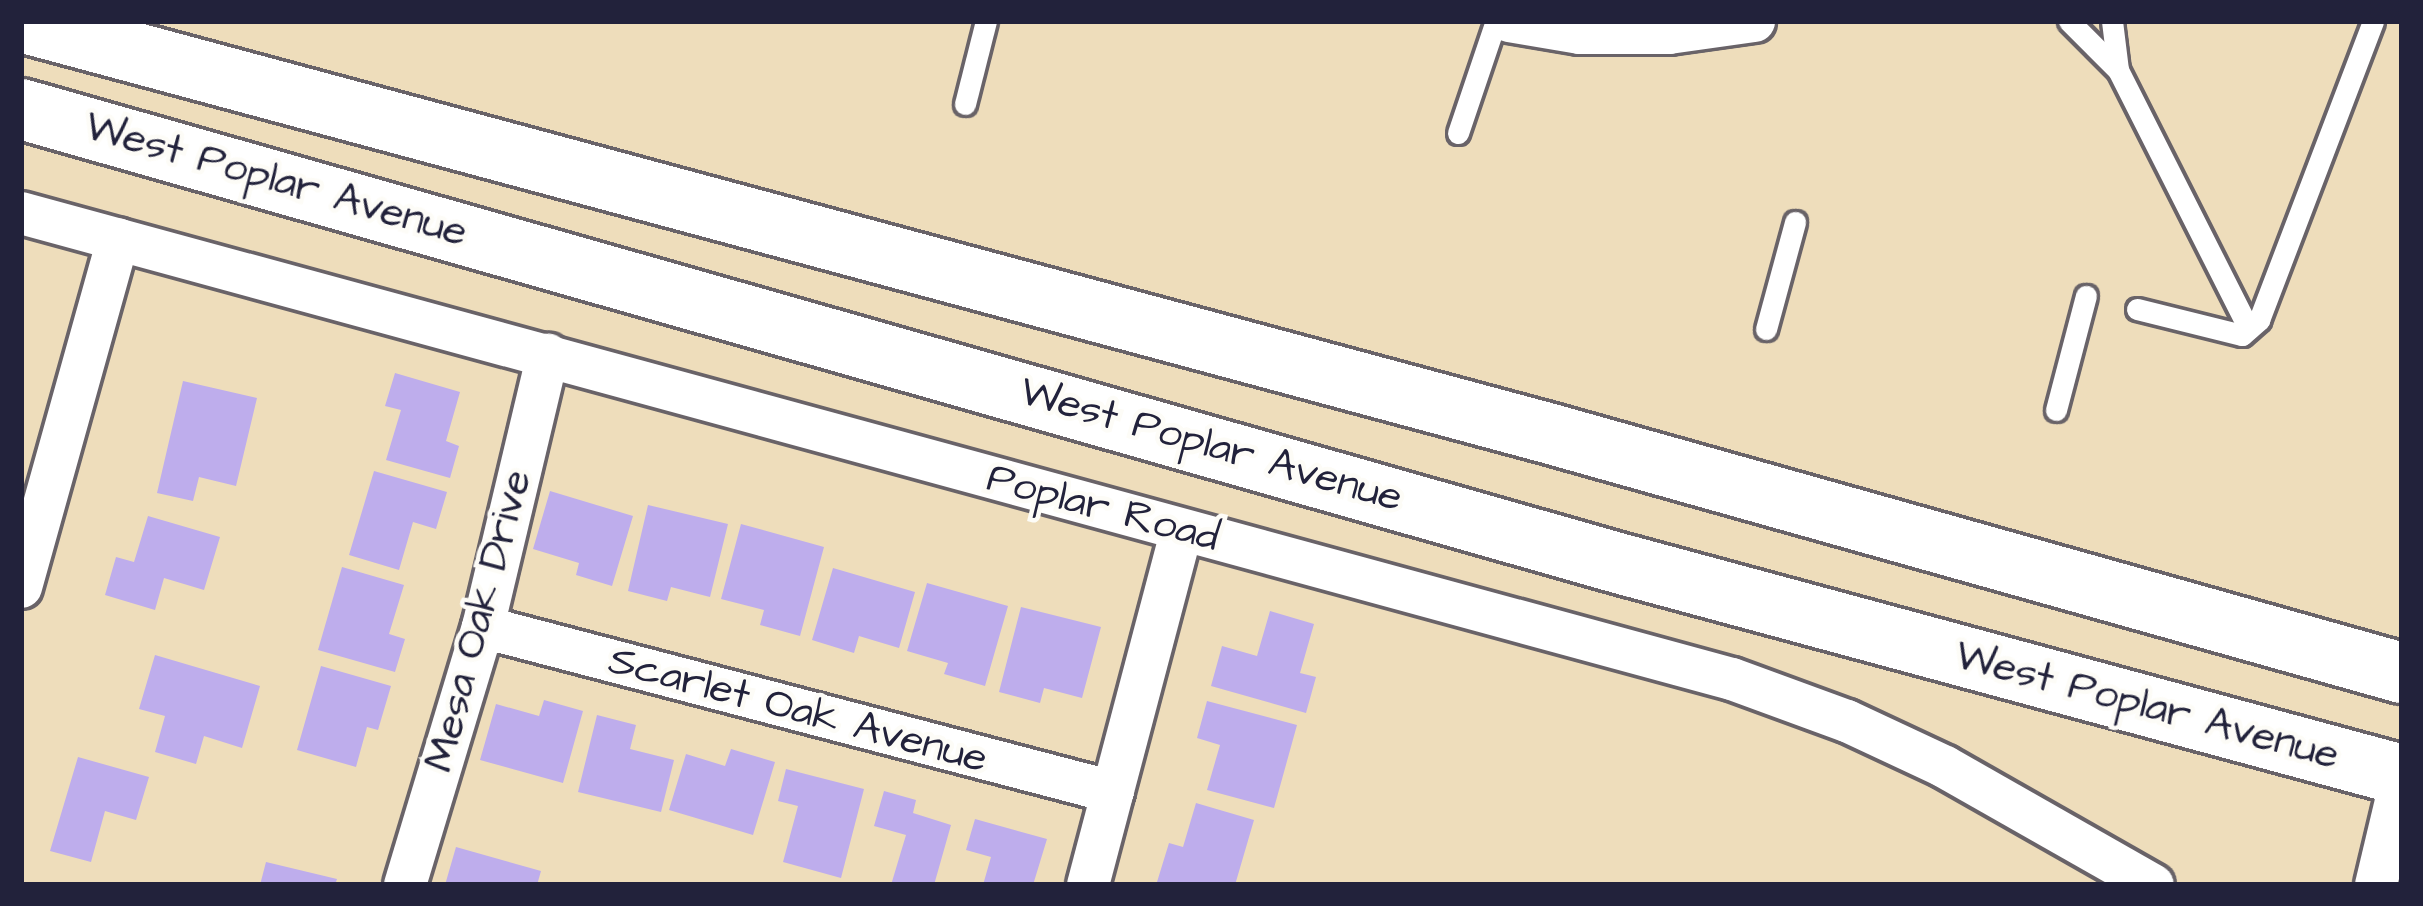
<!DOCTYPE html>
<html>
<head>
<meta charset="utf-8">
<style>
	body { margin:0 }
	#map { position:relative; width:2423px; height:906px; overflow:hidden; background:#edb; font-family:"Architects Daughter",sans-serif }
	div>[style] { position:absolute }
	.building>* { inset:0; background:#beadec }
	.roads { filter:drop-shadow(3px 0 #696368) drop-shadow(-3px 0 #696368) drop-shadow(0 3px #696368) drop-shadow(0 -3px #696368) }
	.service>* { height:21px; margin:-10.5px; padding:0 10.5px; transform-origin:10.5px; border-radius:10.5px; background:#fff }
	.minor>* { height:42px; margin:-21px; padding:0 21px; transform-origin:21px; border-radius:21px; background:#fff }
	.secondary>* { height:60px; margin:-30px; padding:0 30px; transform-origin:30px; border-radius:30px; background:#fff }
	span { translate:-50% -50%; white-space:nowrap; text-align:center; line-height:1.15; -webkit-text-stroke:9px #fdfcf7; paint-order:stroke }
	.street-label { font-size:42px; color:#22223b }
	.frame { position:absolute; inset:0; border:24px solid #22223b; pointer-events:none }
</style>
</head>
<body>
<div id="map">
	<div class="building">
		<i style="clip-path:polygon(395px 373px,460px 392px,446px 441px,459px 446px,450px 478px,386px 460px,401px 410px,385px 406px)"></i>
		<i style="clip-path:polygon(183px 381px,257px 398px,236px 486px,199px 477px,193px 501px,157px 493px)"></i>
		<i style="clip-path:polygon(374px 471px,447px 492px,436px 529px,413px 522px,399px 570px,349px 555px)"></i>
		<i style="clip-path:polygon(550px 491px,633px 516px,612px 586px,576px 575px,579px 563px,533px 549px)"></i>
		<i style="clip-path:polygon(648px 505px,728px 524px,710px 597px,671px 587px,667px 601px,628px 591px)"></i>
		<i style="clip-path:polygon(148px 516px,220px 537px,204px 590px,164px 578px,155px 610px,105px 595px,116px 557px,134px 562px)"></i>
		<i style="clip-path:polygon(741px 524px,824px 547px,800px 636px,760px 625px,764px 610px,721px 599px)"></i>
		<i style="clip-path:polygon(342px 567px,404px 585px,389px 634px,405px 639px,395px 672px,318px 650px)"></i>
		<i style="clip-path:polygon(833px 568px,915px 592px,899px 648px,859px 636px,854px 653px,812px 640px)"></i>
		<i style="clip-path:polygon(927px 583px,1008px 606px,985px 686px,944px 674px,948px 663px,907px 651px)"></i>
		<i style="clip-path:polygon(1021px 607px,1101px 627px,1082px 698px,1044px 688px,1040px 703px,999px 692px)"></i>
		<i style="clip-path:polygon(1270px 611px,1314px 624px,1300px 673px,1316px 677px,1306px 713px,1211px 686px,1222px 646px,1257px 656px)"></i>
		<i style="clip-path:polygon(155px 655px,260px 686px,242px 748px,204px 736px,196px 764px,155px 752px,165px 716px,139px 709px)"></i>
		<i style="clip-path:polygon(321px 666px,391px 686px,378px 730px,367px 727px,356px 767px,297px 750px)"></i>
		<i style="clip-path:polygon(544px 700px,583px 711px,563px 783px,480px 760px,496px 704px,539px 716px)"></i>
		<i style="clip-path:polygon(1207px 701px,1297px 725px,1274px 808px,1207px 790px,1220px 745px,1197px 738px)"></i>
		<i style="clip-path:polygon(597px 715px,636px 725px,630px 749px,674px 760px,661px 812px,578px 792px)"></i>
		<i style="clip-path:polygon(731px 749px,775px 762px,753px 835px,669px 810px,686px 754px,725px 766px)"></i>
		<i style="clip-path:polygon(78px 757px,149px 777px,136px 820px,105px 811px,91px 862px,50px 851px)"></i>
		<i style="clip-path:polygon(786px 769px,864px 789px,841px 878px,783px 862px,798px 806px,778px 801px)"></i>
		<i style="clip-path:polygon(884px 791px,916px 800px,913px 813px,951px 825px,934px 885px,891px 885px,906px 835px,874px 826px)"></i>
		<i style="clip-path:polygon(1196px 803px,1254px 820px,1235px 885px,1157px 882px,1169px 843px,1183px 847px)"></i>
		<i style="clip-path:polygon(975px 819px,1047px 839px,1033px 885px,983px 885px,991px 857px,966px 850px)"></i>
		<i style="clip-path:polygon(456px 847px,541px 871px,537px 885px,445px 885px)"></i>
		<i style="clip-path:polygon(266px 862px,337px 879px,335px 885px,260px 885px)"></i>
	</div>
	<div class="roads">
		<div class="service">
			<i style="left:2069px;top:21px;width:69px;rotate:45deg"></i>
			<i style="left:2118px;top:70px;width:290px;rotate:63.2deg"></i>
			<i style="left:2112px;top:21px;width:49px;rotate:83deg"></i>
			<i style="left:965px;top:104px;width:86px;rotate:-75.8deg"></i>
			<i style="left:1458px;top:133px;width:118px;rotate:-71.3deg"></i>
			<i style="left:2137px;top:309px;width:108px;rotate:13.9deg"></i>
			<i style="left:2242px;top:335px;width:23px;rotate:-41deg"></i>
			<i style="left:2259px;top:320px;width:320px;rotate:-69.1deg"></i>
			<i style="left:1766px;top:329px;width:111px;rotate:-74.8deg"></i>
			<i style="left:2056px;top:410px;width:118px;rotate:-75.3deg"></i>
		</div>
		<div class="minor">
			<i style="left:1509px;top:21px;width:72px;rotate:9.6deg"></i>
			<i style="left:1580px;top:33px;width:89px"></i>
			<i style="left:1669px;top:33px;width:86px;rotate:-8deg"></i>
			<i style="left:21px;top:213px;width:1773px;rotate:15.24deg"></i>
			<i style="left:1732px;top:679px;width:122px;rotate:20.1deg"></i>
			<i style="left:1847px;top:721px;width:108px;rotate:25.1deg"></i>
			<i style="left:1945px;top:767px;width:239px;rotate:29.6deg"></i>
			<i style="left:21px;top:587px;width:361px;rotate:-74.4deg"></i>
			<i style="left:483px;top:627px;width:651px;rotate:14.68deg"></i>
			<i style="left:405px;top:885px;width:270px;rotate:-73.2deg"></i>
			<i style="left:483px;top:627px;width:280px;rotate:-76.6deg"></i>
			<i style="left:1088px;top:885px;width:367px;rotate:-75.2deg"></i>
			<i style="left:2376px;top:885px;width:112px;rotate:-76.6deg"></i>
		</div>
		<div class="secondary">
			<i style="left:21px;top:22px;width:1585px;rotate:15.07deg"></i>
			<i style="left:1551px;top:434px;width:884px;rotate:15.69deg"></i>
			<i style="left:21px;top:109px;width:1672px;rotate:15.87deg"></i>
			<i style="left:1629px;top:566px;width:801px;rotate:15.13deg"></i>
		</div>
	</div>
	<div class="street-label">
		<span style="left:276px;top:180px;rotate:16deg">West Poplar Avenue</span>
		<span style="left:1211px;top:445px;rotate:16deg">West Poplar Avenue</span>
		<span style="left:1103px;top:508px;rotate:15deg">Poplar Road</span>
		<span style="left:479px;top:621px;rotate:-75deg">Mesa Oak Drive</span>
		<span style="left:2147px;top:706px;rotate:15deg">West Poplar Avenue</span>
		<span style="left:798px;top:710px;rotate:15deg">Scarlet Oak Avenue</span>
	</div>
	<div class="frame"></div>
</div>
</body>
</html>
